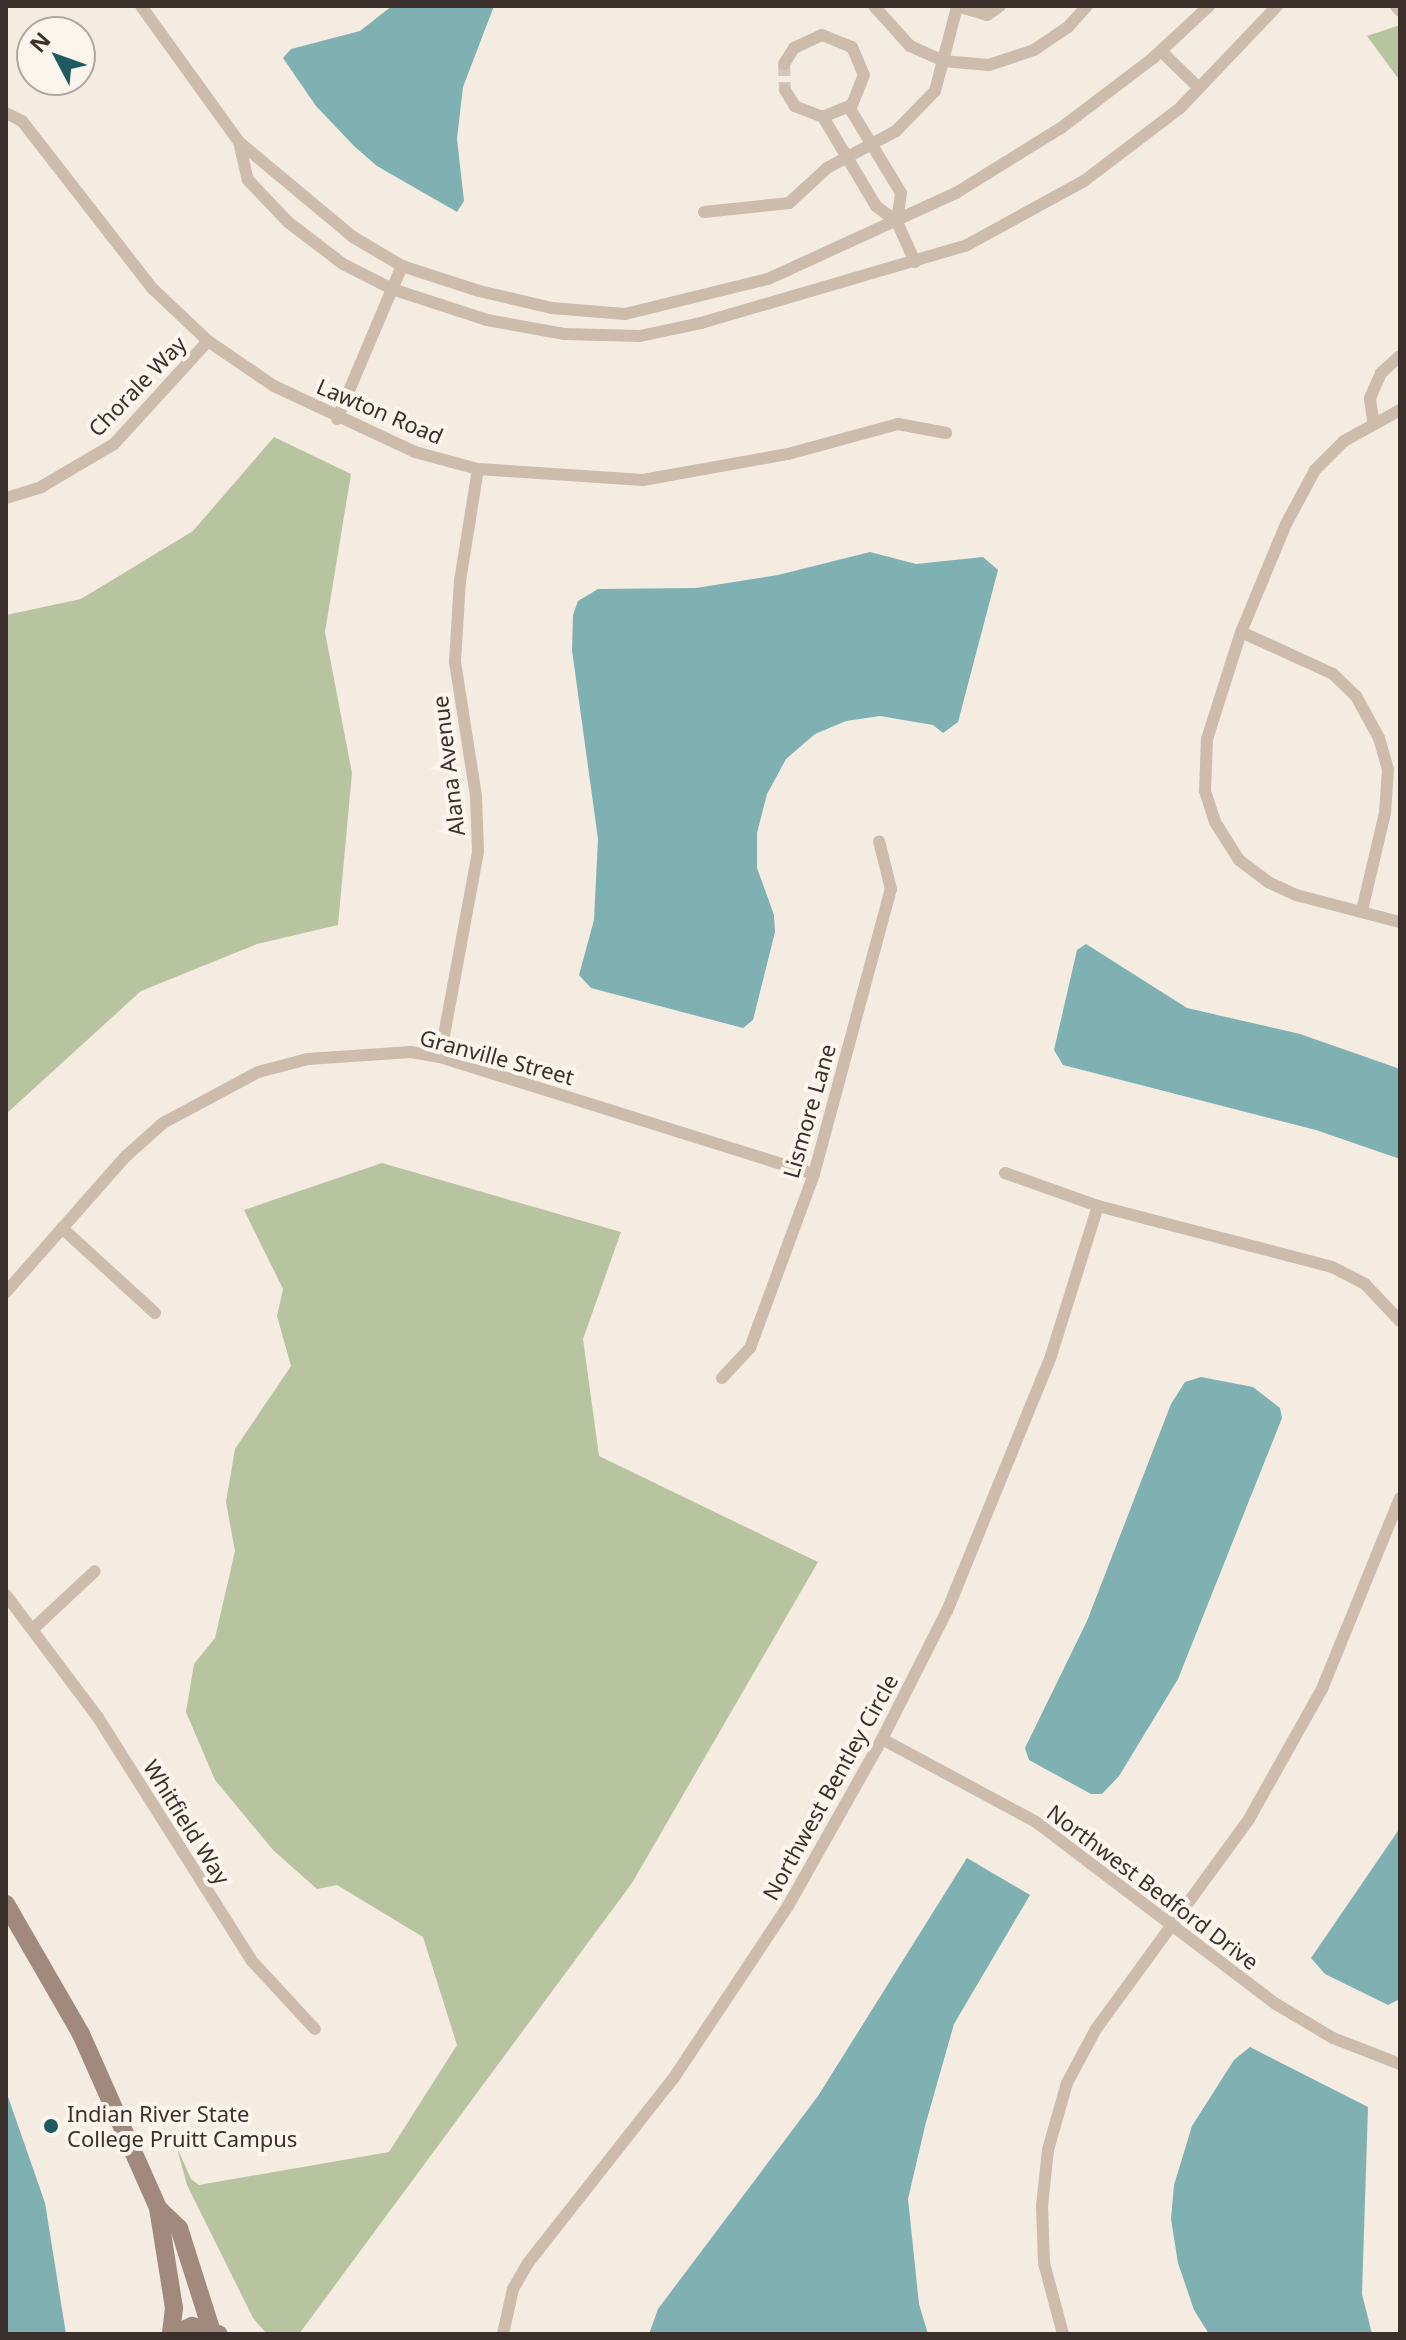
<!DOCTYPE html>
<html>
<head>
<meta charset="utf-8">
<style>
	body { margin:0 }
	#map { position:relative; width:1406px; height:2340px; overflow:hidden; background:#f4ebe1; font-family:"Noto Sans",sans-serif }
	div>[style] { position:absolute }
	.green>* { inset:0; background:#b8c4a0 }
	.water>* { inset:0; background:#7fb0b2 }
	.street-tunnel>* { height:12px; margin-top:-6px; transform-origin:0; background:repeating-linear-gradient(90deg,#cfc6bd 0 12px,transparent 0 18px) }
	.street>* { height:12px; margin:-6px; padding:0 6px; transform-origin:6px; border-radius:6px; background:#cdbbac }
	.secondary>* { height:18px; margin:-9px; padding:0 9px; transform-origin:9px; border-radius:9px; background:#a18a7d }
	.dots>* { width:22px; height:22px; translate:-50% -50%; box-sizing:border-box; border:4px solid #fbf5ee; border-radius:50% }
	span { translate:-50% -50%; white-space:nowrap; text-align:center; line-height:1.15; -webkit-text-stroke:8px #fbf5ee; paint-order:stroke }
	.street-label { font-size:22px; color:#3b302b }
	.poi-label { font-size:22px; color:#3b302b }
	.left { translate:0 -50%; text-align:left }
	.frame { position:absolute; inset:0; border:8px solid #3b302b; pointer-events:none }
	.north { position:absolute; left:16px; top:16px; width:80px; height:80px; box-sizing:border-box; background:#fbf5ee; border:2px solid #aea6a0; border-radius:50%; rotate:311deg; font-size:22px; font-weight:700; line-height:32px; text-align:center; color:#3b302b }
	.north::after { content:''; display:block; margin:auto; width:28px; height:36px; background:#1f5a5e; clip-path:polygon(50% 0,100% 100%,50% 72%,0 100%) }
</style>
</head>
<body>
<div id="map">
	<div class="green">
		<i style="clip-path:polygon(1400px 25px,1400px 81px,1367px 36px)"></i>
		<i style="clip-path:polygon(274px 437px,351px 474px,325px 632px,352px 773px,338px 925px,257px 944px,141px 991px,6px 1114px,6px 615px,81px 599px,193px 531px)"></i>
		<i style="clip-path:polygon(382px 1163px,621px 1232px,583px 1339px,599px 1456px,818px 1562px,632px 1883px,299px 2334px,267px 2334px,253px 2318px,187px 2185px,176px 2145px,191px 2179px,199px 2185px,389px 2152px,457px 2045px,423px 1937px,337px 1885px,317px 1889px,273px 1850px,215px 1780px,186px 1712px,194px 1664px,215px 1638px,235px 1551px,226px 1502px,235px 1449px,291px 1366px,277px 1316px,283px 1289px,244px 1210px)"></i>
	</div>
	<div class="water">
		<i style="clip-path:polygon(392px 6px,494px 6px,463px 87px,457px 139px,464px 201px,457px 212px,377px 166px,354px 146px,316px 106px,283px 58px,291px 49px,360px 31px)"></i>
		<i style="clip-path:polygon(870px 552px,916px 564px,983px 557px,998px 570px,958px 722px,943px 733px,933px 725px,880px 716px,846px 721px,815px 734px,786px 759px,767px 794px,757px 833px,757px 868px,774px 915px,775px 932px,753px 1020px,743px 1028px,591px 988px,579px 975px,594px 920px,598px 839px,572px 650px,573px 615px,578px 601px,598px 589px,696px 588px,778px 575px)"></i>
		<i style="clip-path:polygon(1086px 944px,1187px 1008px,1300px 1034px,1400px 1069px,1400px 1159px,1316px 1130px,1063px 1065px,1054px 1050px,1077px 950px)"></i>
		<i style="clip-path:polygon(1201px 1377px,1253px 1387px,1280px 1408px,1282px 1418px,1178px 1679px,1119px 1776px,1102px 1794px,1091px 1794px,1029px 1760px,1025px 1748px,1087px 1621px,1171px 1404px,1185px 1382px)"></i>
		<i style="clip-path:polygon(1400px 1828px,1400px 1999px,1388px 2005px,1325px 1974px,1311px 1958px)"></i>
		<i style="clip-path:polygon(967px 1858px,1030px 1895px,954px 2024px,925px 2126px,908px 2199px,919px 2304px,928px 2334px,649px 2334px,658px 2309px,818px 2096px)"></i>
		<i style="clip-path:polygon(1250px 2047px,1368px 2107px,1362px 2294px,1372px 2334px,1209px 2334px,1194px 2310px,1178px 2263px,1171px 2219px,1174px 2185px,1192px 2126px,1234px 2060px)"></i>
		<i style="clip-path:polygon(6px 2091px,45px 2203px,66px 2334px,6px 2334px)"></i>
	</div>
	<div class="street-tunnel">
		<i style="left:784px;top:64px;width:26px;rotate:88deg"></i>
	</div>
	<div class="street">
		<i style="left:141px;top:6px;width:168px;rotate:54.2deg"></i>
		<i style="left:239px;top:142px;width:148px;rotate:39.8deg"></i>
		<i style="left:353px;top:237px;width:57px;rotate:30.6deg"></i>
		<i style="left:402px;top:266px;width:81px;rotate:18deg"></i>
		<i style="left:479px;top:291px;width:75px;rotate:13.1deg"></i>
		<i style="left:552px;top:308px;width:73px;rotate:4.7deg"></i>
		<i style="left:625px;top:314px;width:147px;rotate:-13.8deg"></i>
		<i style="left:768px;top:279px;width:207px;rotate:-24.6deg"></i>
		<i style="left:956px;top:193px;width:123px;rotate:-31.8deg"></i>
		<i style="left:1061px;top:128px;width:114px;rotate:-37.2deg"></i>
		<i style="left:1152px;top:59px;width:78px;rotate:-42.9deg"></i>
		<i style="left:874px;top:6px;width:54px;rotate:48deg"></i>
		<i style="left:910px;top:46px;width:36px;rotate:24deg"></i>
		<i style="left:943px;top:61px;width:46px;rotate:5deg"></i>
		<i style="left:989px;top:65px;width:47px;rotate:-18.4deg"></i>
		<i style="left:1034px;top:50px;width:41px;rotate:-34.1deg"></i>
		<i style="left:1068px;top:27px;width:28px;rotate:-48deg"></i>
		<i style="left:956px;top:6px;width:32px;rotate:16deg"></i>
		<i style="left:987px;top:15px;width:16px;rotate:-35deg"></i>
		<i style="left:1396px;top:6px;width:6px;rotate:51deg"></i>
		<i style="left:1161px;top:51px;width:53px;rotate:44.2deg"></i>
		<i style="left:784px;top:64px;width:19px;rotate:-58deg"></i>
		<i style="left:794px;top:48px;width:31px;rotate:-25deg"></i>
		<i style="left:822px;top:35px;width:32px;rotate:22deg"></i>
		<i style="left:852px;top:47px;width:30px;rotate:67deg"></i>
		<i style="left:864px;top:75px;width:32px;rotate:112deg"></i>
		<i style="left:852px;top:105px;width:31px;rotate:158deg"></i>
		<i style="left:823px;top:117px;width:30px;rotate:-159deg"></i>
		<i style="left:795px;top:106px;width:19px;rotate:-122deg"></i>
		<i style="left:849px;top:107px;width:100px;rotate:58.8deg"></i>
		<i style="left:901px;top:193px;width:29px;rotate:98deg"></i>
		<i style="left:6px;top:113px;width:18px;rotate:27deg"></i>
		<i style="left:22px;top:121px;width:213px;rotate:52.1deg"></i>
		<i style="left:153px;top:289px;width:76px;rotate:43.4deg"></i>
		<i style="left:208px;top:341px;width:80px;rotate:34.3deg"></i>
		<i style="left:274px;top:386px;width:156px;rotate:25.1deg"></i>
		<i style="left:415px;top:452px;width:65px;rotate:15.1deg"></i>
		<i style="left:478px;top:469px;width:165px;rotate:3.8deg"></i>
		<i style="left:643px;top:480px;width:147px;rotate:-10.2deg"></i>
		<i style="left:788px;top:454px;width:114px;rotate:-15.3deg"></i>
		<i style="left:898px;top:424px;width:49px;rotate:10.6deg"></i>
		<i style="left:823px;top:117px;width:104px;rotate:59.2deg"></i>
		<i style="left:876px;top:206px;width:26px;rotate:37deg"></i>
		<i style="left:897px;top:222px;width:44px;rotate:65.8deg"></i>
		<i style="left:239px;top:142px;width:39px;rotate:77deg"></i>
		<i style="left:248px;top:180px;width:58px;rotate:46.4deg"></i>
		<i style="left:288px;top:222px;width:69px;rotate:37.4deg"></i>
		<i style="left:343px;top:264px;width:55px;rotate:27deg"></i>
		<i style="left:392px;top:289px;width:100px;rotate:18.1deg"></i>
		<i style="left:487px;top:320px;width:78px;rotate:10.3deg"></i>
		<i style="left:564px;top:334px;width:76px;rotate:1.5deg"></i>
		<i style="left:640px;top:336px;width:62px;rotate:-12deg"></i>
		<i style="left:701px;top:323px;width:277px;rotate:-16.3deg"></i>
		<i style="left:967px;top:245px;width:133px;rotate:-28.7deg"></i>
		<i style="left:1084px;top:181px;width:119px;rotate:-37.2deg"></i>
		<i style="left:1179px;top:109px;width:142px;rotate:-46.4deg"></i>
		<i style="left:704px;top:212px;width:85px;rotate:-6deg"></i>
		<i style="left:789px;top:203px;width:52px;rotate:-42.6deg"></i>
		<i style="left:827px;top:168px;width:78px;rotate:-28.2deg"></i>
		<i style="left:896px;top:131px;width:56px;rotate:-45.7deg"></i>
		<i style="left:935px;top:91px;width:87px;rotate:-75.3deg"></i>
		<i style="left:1400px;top:410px;width:64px;rotate:151deg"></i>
		<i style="left:1344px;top:441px;width:41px;rotate:135deg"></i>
		<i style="left:1315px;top:470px;width:61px;rotate:118.2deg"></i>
		<i style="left:1286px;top:524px;width:117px;rotate:112.6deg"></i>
		<i style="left:1241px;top:632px;width:112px;rotate:107.6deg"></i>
		<i style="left:1207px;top:739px;width:52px;rotate:92.2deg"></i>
		<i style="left:1205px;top:791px;width:33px;rotate:72deg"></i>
		<i style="left:1215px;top:822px;width:45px;rotate:57.7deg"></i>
		<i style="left:1239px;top:860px;width:36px;rotate:37deg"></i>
		<i style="left:1268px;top:882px;width:31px;rotate:25deg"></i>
		<i style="left:1296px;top:895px;width:107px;rotate:14.6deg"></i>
		<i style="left:337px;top:419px;width:166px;rotate:-67deg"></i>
		<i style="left:1373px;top:420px;width:22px;rotate:-98deg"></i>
		<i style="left:1370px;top:398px;width:27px;rotate:-66deg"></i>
		<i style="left:1381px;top:373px;width:25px;rotate:-42deg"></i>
		<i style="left:6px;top:498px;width:37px;rotate:-17deg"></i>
		<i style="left:41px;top:487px;width:85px;rotate:-30.5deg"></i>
		<i style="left:114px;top:444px;width:139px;rotate:-47.6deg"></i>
		<i style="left:1241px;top:632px;width:101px;rotate:24.5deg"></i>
		<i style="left:1333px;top:674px;width:32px;rotate:44deg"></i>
		<i style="left:1356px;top:696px;width:48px;rotate:61.3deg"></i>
		<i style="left:1379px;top:738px;width:33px;rotate:74deg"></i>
		<i style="left:1388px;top:770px;width:43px;rotate:94deg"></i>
		<i style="left:1385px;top:813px;width:100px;rotate:103.3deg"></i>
		<i style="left:440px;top:1057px;width:209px;rotate:-79.5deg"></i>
		<i style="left:478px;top:851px;width:55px;rotate:-92.1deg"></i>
		<i style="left:476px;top:796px;width:136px;rotate:-98.9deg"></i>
		<i style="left:455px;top:662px;width:81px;rotate:-86.5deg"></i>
		<i style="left:460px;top:581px;width:113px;rotate:-80.9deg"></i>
		<i style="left:1005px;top:1173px;width:99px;rotate:19.5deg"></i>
		<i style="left:62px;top:1228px;width:126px;rotate:42.4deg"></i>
		<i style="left:6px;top:1292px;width:180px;rotate:-48.6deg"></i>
		<i style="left:125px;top:1157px;width:51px;rotate:-41.8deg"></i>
		<i style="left:163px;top:1123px;width:108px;rotate:-28.2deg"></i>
		<i style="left:258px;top:1072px;width:52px;rotate:-14.6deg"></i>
		<i style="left:308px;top:1059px;width:103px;rotate:-3.9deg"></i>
		<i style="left:411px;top:1052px;width:29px;rotate:10deg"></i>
		<i style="left:440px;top:1057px;width:392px;rotate:17.4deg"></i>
		<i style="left:722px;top:1378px;width:41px;rotate:-47deg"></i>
		<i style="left:750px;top:1348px;width:185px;rotate:-69.8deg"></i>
		<i style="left:814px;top:1174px;width:295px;rotate:-74.9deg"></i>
		<i style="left:891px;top:889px;width:49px;rotate:-104deg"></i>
		<i style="left:6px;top:1595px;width:151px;rotate:53.1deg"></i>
		<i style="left:97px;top:1716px;width:289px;rotate:57.7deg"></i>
		<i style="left:251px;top:1960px;width:94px;rotate:47.2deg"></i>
		<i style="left:34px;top:1628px;width:83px;rotate:-43.1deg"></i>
		<i style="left:882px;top:1739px;width:175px;rotate:28.3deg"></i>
		<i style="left:1036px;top:1822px;width:301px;rotate:37.2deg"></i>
		<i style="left:1276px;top:2004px;width:66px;rotate:30.8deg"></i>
		<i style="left:1333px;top:2038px;width:72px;rotate:21.2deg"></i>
		<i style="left:503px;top:2334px;width:46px;rotate:-77.5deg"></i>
		<i style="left:513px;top:2289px;width:30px;rotate:-60deg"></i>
		<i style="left:528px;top:2263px;width:234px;rotate:-51.8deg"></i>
		<i style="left:673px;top:2079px;width:208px;rotate:-56.4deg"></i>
		<i style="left:788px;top:1906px;width:192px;rotate:-60.6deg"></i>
		<i style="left:882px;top:1739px;width:144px;rotate:-63.1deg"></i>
		<i style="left:947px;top:1611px;width:272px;rotate:-67.8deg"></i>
		<i style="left:1050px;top:1359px;width:160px;rotate:-72.6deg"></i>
		<i style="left:1098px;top:1206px;width:242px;rotate:14.6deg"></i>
		<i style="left:1332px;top:1267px;width:37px;rotate:27deg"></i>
		<i style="left:1365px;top:1284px;width:51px;rotate:46.6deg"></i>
		<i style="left:1063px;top:2334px;width:73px;rotate:-105deg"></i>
		<i style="left:1044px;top:2263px;width:57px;rotate:-92deg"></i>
		<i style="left:1042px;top:2206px;width:56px;rotate:-83.9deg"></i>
		<i style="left:1048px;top:2150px;width:70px;rotate:-74.2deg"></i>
		<i style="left:1067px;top:2083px;width:61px;rotate:-61.8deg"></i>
		<i style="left:1096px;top:2029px;width:260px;rotate:-53.9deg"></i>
		<i style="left:1249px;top:1819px;width:149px;rotate:-60.7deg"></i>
		<i style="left:1322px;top:1689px;width:206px;rotate:-67.8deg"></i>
	</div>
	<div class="secondary">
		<i style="left:6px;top:1904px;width:150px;rotate:60deg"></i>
		<i style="left:81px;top:2034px;width:190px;rotate:66.1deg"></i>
		<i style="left:158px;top:2208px;width:101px;rotate:80.9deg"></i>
		<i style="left:174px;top:2308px;width:26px;rotate:97deg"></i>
		<i style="left:158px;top:2208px;width:29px;rotate:44deg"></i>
		<i style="left:179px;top:2228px;width:106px;rotate:72.4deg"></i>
		<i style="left:174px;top:2334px;width:20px;rotate:-24deg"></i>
		<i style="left:192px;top:2326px;width:28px;rotate:17deg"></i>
	</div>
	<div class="dots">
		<i style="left:51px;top:2126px;background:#1f5a5e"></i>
	</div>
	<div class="street-label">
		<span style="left:137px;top:386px;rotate:-46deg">Chorale Way</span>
		<span style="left:380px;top:411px;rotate:23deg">Lawton Road</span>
		<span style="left:448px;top:766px;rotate:-97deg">Alana Avenue</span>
		<span style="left:497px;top:1057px;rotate:15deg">Granville Street</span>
		<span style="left:809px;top:1111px;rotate:-74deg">Lismore Lane</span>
		<span style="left:830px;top:1787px;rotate:-61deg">Northwest Bentley Circle</span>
		<span style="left:187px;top:1822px;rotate:58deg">Whitfield Way</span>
		<span style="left:1153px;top:1887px;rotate:37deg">Northwest Bedford Drive</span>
	</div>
	<div class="poi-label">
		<span class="left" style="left:67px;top:2126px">Indian River State<br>College Pruitt Campus</span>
	</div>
	<div class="frame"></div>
	<div class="north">N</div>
</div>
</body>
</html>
